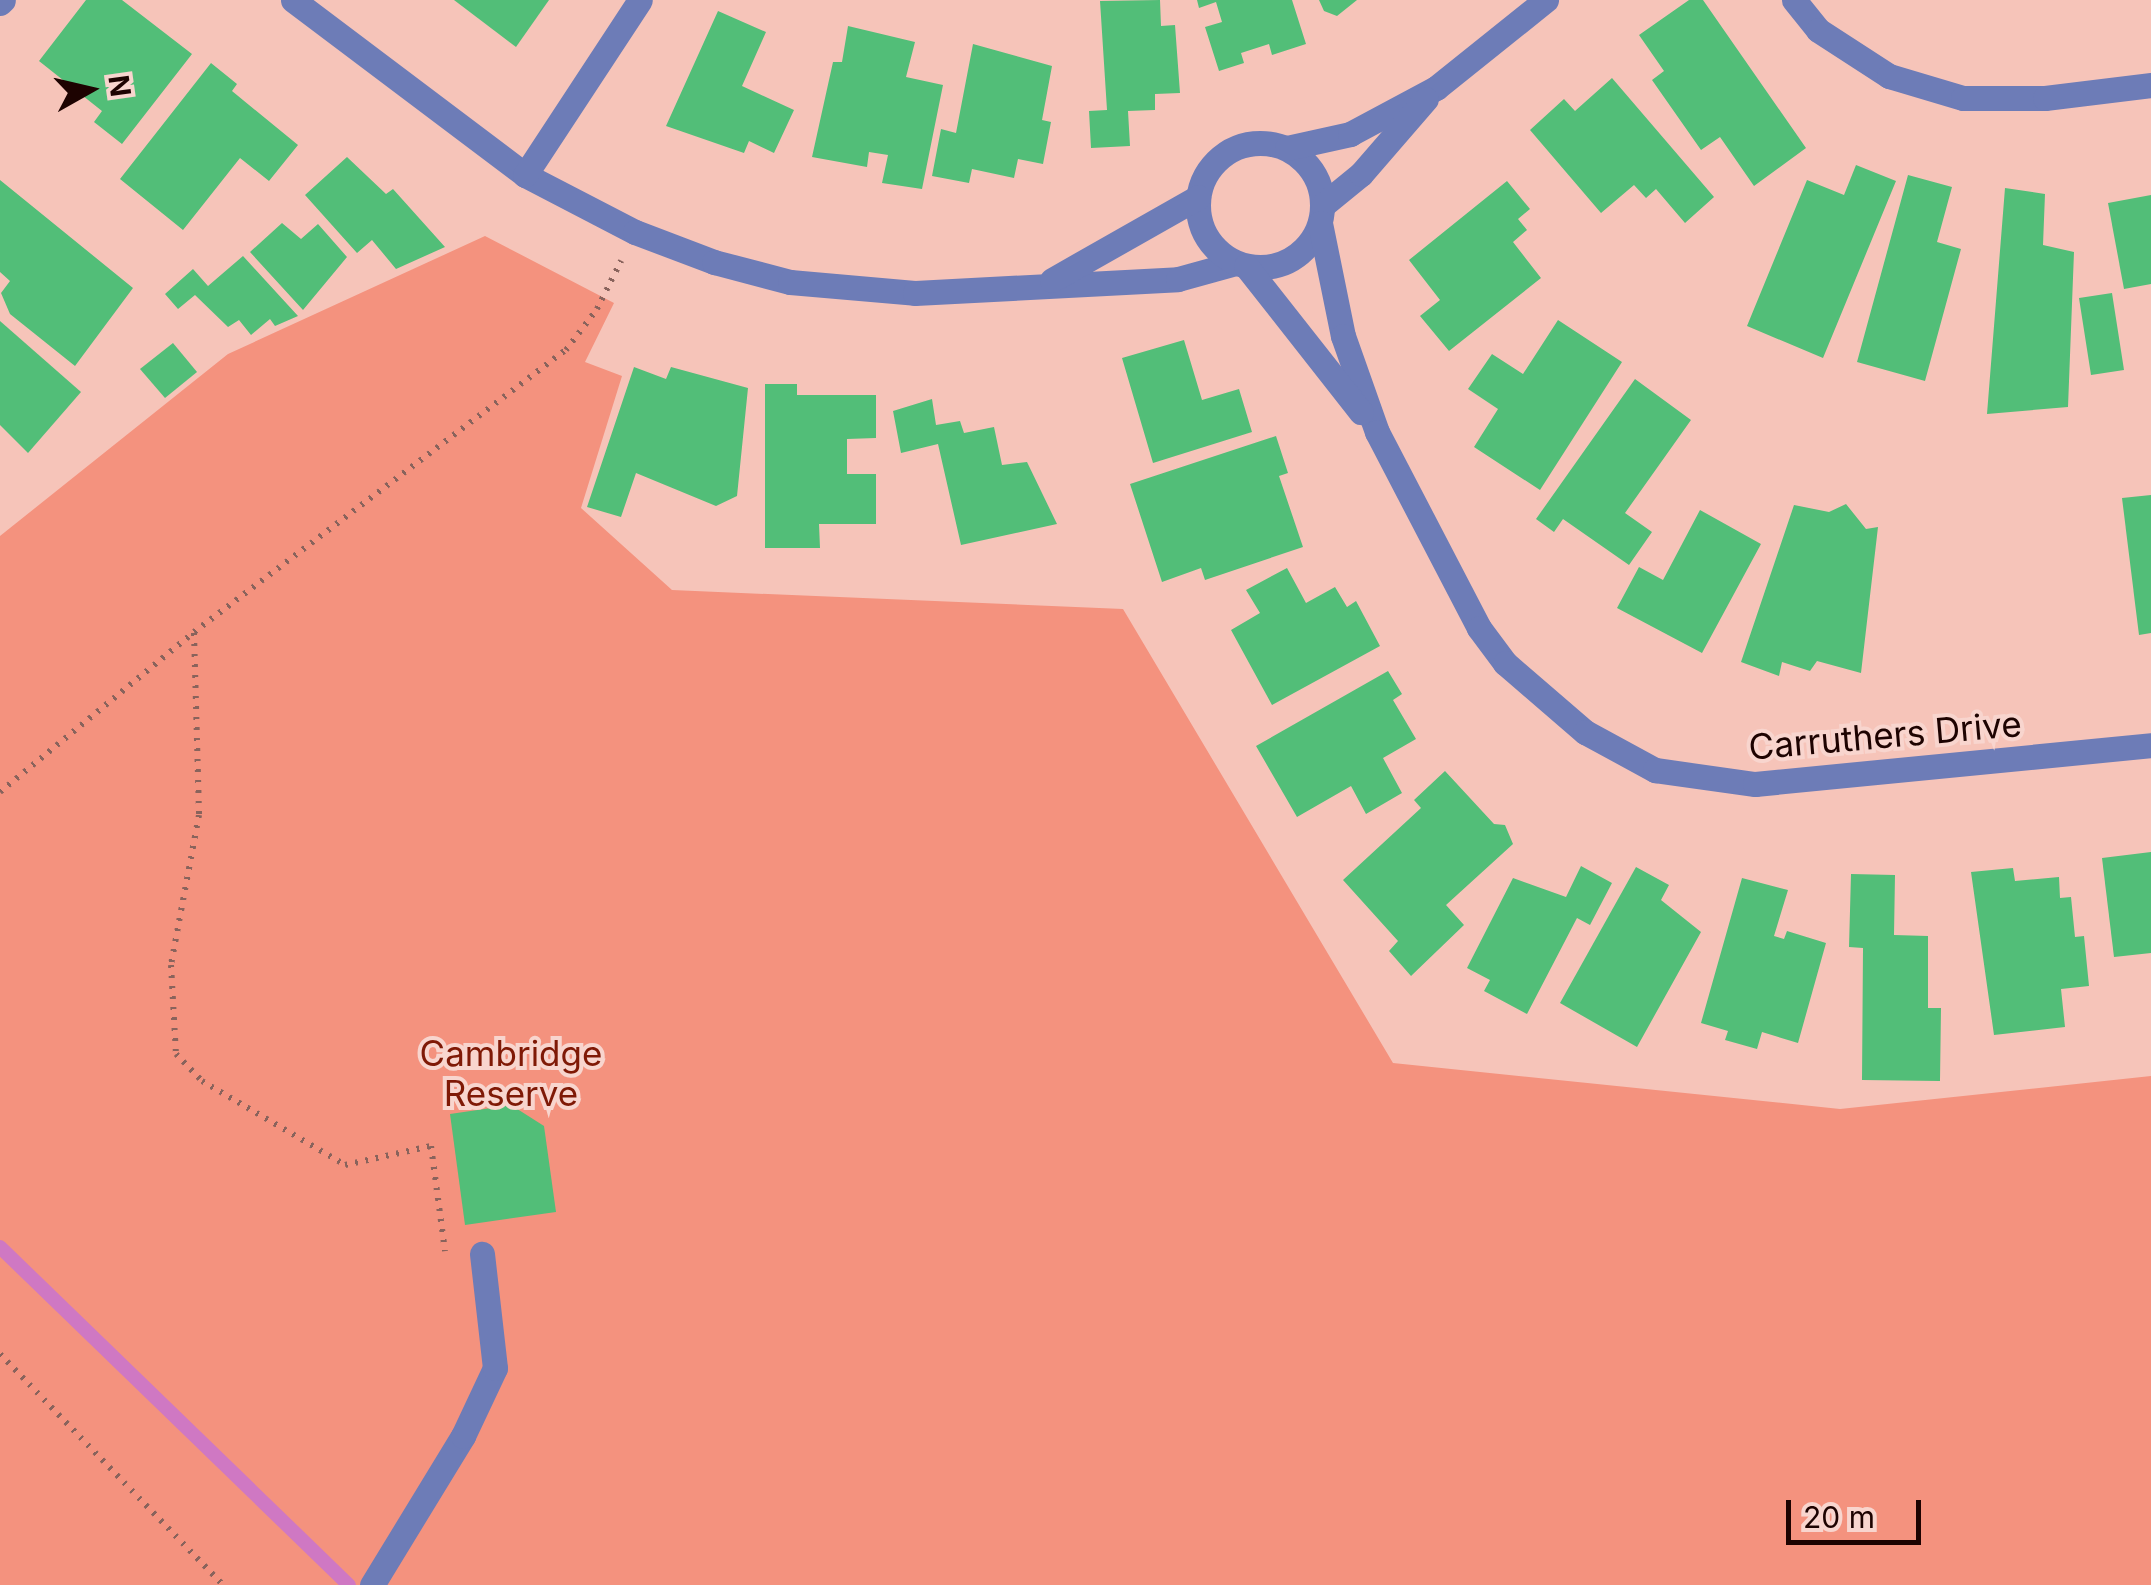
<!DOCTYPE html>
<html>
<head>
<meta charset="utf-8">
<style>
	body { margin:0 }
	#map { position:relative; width:2151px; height:1585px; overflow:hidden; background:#f6c4b9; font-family:Inter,sans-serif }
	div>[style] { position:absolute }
	.green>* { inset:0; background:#f4927e }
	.stream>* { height:14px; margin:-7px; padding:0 7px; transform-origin:7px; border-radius:7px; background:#cf78c3 }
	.building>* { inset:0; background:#52be78 }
	.path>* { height:6px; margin-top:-3px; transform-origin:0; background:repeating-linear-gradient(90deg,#89635c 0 2.5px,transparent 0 10.5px) }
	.lane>* { height:25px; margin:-12.5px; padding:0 12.5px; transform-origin:12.5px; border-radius:12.5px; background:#6d7cb7 }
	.street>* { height:25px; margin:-12.5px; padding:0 12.5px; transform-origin:12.5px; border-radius:12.5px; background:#6d7cb7 }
	.street>.ring { margin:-12.5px; padding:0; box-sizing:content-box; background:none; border:25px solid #6d7cb7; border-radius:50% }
	span { translate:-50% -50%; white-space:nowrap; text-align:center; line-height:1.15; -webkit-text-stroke:8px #f8d5ce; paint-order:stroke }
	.street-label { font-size:35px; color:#1d0301 }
	.park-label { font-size:35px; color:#7f1906 }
	.north { position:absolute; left:40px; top:40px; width:100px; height:100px; -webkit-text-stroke:8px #f8d5ce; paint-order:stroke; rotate:82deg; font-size:28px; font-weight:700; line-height:40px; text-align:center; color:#1d0301 }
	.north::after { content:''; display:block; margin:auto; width:35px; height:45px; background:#1d0301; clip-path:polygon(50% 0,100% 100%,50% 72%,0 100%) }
	.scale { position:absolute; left:1786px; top:1500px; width:135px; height:45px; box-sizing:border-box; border:5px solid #1d0301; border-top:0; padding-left:12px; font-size:30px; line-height:35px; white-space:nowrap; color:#1d0301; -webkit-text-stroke:8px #f8d5ce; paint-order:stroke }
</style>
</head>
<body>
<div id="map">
	<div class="green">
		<i style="clip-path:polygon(485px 236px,614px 303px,585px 362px,622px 376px,581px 508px,672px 590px,1123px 609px,1393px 1063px,1840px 1109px,2151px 1076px,2151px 1585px,0 1585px,0 536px,228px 354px)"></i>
	</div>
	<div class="stream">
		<i style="left:0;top:1247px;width:486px;rotate:44.1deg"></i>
	</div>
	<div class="building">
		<i style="clip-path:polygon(86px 0,122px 0,192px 54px,122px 144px,94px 122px,102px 111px,39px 61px)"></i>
		<i style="clip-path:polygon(454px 0,549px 0,516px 47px)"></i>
		<i style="clip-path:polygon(1160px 0,1161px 26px,1175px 25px,1180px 93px,1155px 94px,1155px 110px,1128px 111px,1130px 146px,1091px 148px,1089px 111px,1107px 110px,1100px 1px)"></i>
		<i style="clip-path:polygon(1197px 0,1292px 0,1306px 44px,1272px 55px,1269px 44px,1241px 53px,1244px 63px,1219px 71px,1205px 27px,1222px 22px,1216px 2px,1199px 8px)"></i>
		<i style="clip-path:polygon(1319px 0,1357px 0,1337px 16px,1324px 11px)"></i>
		<i style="clip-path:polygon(1689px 0,1703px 0,1806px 148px,1754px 186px,1720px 137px,1701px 150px,1652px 80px,1664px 71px,1639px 35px)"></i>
		<i style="clip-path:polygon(718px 11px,766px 32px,742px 86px,794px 110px,774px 153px,749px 141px,744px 153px,666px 126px)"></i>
		<i style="clip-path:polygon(848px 26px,915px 42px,906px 77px,943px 85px,922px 189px,882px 183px,888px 155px,869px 152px,867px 167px,812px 157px,833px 62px,842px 62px)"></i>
		<i style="clip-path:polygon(973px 44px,1052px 66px,1042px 120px,1051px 122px,1043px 164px,1018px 159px,1014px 178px,972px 169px,969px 183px,932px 176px,941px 129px,956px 133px)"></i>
		<i style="clip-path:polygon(211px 63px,237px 84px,232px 91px,298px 145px,269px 181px,240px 158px,183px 230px,120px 179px)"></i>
		<i style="clip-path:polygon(1612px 78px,1714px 197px,1685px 223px,1656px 189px,1646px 198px,1634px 185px,1601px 213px,1530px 130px,1564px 99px,1575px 111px)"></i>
		<i style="clip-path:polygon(347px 157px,386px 194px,393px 189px,445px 247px,396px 269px,372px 240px,357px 253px,305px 195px)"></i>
		<i style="clip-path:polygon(1856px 165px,1896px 181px,1823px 358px,1747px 326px,1807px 180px,1844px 195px)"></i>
		<i style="clip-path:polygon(1908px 175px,1952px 187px,1937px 242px,1961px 249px,1925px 381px,1857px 362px)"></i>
		<i style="clip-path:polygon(0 180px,133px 288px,75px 366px,10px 314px,1px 293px,10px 281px,0 272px)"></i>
		<i style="clip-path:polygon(1507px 181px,1530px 209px,1518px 219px,1527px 230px,1513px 242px,1541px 278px,1449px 351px,1420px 316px,1440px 300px,1409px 260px)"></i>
		<i style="clip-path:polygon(2005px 188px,2045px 194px,2043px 245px,2074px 252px,2068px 407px,1987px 414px)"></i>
		<i style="clip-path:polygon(2151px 195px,2151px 284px,2124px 289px,2108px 203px)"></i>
		<i style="clip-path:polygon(282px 223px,301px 239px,318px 224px,347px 257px,303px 310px,250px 252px)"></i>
		<i style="clip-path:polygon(243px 256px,298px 316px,275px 326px,270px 319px,251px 335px,239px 320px,228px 327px,195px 295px,178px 309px,165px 294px,193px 269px,208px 286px)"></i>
		<i style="clip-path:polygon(2112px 293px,2124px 370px,2091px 375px,2079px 298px)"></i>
		<i style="clip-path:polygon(1558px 320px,1622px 362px,1540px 490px,1474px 447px,1498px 409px,1468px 389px,1492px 354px,1523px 374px)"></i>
		<i style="clip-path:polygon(0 321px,81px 392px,28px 453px,0 425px)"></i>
		<i style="clip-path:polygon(1184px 340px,1202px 400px,1239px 389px,1252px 432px,1153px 463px,1122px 358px)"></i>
		<i style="clip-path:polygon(173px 343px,197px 372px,165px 398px,140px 369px)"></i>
		<i style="clip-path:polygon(634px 367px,666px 379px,671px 367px,748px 388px,737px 496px,716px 506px,636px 473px,621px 517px,587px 507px)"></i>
		<i style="clip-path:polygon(1635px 379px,1691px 420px,1625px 513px,1652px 532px,1629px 565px,1563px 519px,1554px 532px,1536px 519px)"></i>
		<i style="clip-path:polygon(765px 384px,797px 384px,797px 395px,876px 395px,876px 438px,847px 439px,847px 474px,876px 474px,876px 524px,819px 524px,820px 548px,765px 548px)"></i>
		<i style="clip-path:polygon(932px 399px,936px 425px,960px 421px,964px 433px,994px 427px,1002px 465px,1027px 462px,1057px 524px,961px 545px,938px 444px,901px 453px,893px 411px)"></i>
		<i style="clip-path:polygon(1276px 436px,1288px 473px,1279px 476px,1303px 547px,1205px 580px,1201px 568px,1162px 582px,1130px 484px)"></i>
		<i style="clip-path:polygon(2151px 495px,2151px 633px,2139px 635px,2122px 498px)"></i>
		<i style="clip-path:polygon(1846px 504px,1866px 529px,1878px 527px,1861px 673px,1817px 661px,1810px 671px,1782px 662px,1779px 676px,1741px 662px,1794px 505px,1829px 512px)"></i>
		<i style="clip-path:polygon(1700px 510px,1761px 544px,1702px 653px,1617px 608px,1639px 567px,1663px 580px)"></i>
		<i style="clip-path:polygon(1287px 568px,1306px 603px,1335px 587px,1347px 607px,1356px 601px,1380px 646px,1272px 705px,1231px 630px,1260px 613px,1246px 590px)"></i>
		<i style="clip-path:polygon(1388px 671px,1402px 694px,1393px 700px,1416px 739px,1383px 758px,1402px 793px,1366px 814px,1351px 786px,1297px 817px,1256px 746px)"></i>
		<i style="clip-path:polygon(1445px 771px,1494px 824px,1505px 825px,1513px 844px,1446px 905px,1464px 925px,1411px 976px,1389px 951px,1398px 941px,1343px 880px,1421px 808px,1414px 800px)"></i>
		<i style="clip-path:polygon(2151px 852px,2151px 953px,2114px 957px,2102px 858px)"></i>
		<i style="clip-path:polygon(1581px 866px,1612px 883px,1590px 925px,1577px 918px,1527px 1014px,1484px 991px,1490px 980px,1467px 968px,1513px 878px,1566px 897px)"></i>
		<i style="clip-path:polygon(1636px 867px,1669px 885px,1661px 900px,1701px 932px,1637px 1047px,1560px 1003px)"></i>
		<i style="clip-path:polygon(2013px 868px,2015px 881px,2059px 877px,2060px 898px,2071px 897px,2075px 937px,2084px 936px,2089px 986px,2061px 989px,2065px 1027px,1994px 1035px,1971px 872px)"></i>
		<i style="clip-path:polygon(1851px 874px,1895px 875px,1894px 935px,1928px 936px,1928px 1008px,1941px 1008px,1940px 1081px,1862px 1080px,1863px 948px,1849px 947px)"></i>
		<i style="clip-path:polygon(1742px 878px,1788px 890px,1774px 936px,1784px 939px,1787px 931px,1826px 943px,1798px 1043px,1762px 1032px,1757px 1049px,1725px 1040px,1728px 1031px,1701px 1023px)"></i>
		<i style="clip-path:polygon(511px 1105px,544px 1126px,556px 1212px,465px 1225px,450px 1114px)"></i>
	</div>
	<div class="path">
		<i style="left:194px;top:633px;width:182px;rotate:88.4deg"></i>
		<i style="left:199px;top:815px;width:153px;rotate:100.6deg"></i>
		<i style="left:171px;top:965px;width:89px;rotate:86.8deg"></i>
		<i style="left:176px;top:1054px;width:37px;rotate:46deg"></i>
		<i style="left:202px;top:1081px;width:166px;rotate:30.4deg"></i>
		<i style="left:345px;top:1165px;width:88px;rotate:-12.5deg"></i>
		<i style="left:431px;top:1146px;width:106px;rotate:82.4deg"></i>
		<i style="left:0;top:792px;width:251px;rotate:-39.5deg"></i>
		<i style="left:194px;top:632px;width:467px;rotate:-37.2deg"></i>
		<i style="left:566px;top:350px;width:51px;rotate:-52.9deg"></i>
		<i style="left:597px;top:309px;width:54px;rotate:-63.4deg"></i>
		<i style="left:0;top:1354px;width:321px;rotate:46deg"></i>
	</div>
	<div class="lane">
		<i style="left:372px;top:1585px;width:175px;rotate:-58.6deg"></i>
		<i style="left:463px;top:1436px;width:75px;rotate:-64.8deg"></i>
		<i style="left:495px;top:1368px;width:115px;rotate:-96.5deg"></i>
	</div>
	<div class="street">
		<i style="left:293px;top:0;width:291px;rotate:37deg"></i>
		<i style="left:525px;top:175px;width:124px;rotate:27.4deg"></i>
		<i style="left:635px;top:232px;width:85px;rotate:20.8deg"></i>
		<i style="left:714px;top:262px;width:79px;rotate:14.7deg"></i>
		<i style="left:790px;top:282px;width:125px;rotate:5deg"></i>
		<i style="left:915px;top:293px;width:263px;rotate:-3deg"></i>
		<i style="left:1178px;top:279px;width:60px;rotate:-15.4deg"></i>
		<i style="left:1794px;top:0;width:38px;rotate:51deg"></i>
		<i style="left:1818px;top:30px;width:85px;rotate:32.9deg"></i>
		<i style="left:1889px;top:76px;width:77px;rotate:16.6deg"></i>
		<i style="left:1963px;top:98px;width:82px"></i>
		<i style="left:2045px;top:98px;width:107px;rotate:-7deg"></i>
		<i style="left:0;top:3px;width:4px;rotate:-45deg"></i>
		<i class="ring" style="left:1198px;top:143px;width:99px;height:99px"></i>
		<i style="left:1287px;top:148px;width:65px;rotate:-12.5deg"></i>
		<i style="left:1350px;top:134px;width:98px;rotate:-28.1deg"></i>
		<i style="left:1436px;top:88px;width:141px;rotate:-38.7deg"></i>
		<i style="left:525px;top:175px;width:209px;rotate:-56.7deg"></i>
		<i style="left:1323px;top:205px;width:49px;rotate:-39.2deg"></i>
		<i style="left:1361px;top:174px;width:99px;rotate:-49.1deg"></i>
		<i style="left:1320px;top:223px;width:115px;rotate:78.5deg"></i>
		<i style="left:1343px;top:336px;width:102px;rotate:70.5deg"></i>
		<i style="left:1377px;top:432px;width:221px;rotate:62.5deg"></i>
		<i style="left:1479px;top:628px;width:44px;rotate:53.4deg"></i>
		<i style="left:1505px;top:663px;width:106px;rotate:40.8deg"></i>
		<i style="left:1585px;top:732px;width:80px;rotate:28.5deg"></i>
		<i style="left:1655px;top:770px;width:101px;rotate:8deg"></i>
		<i style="left:1755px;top:784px;width:398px;rotate:-5.6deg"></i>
		<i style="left:1246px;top:266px;width:186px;rotate:51.8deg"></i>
		<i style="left:1052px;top:280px;width:168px;rotate:-29.6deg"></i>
	</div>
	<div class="street-label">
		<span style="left:1885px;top:735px;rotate:-5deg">Carruthers Drive</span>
	</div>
	<div class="park-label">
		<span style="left:511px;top:1073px">Cambridge<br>Reserve</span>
	</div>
	<div class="north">N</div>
	<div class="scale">20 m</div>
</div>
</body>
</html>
